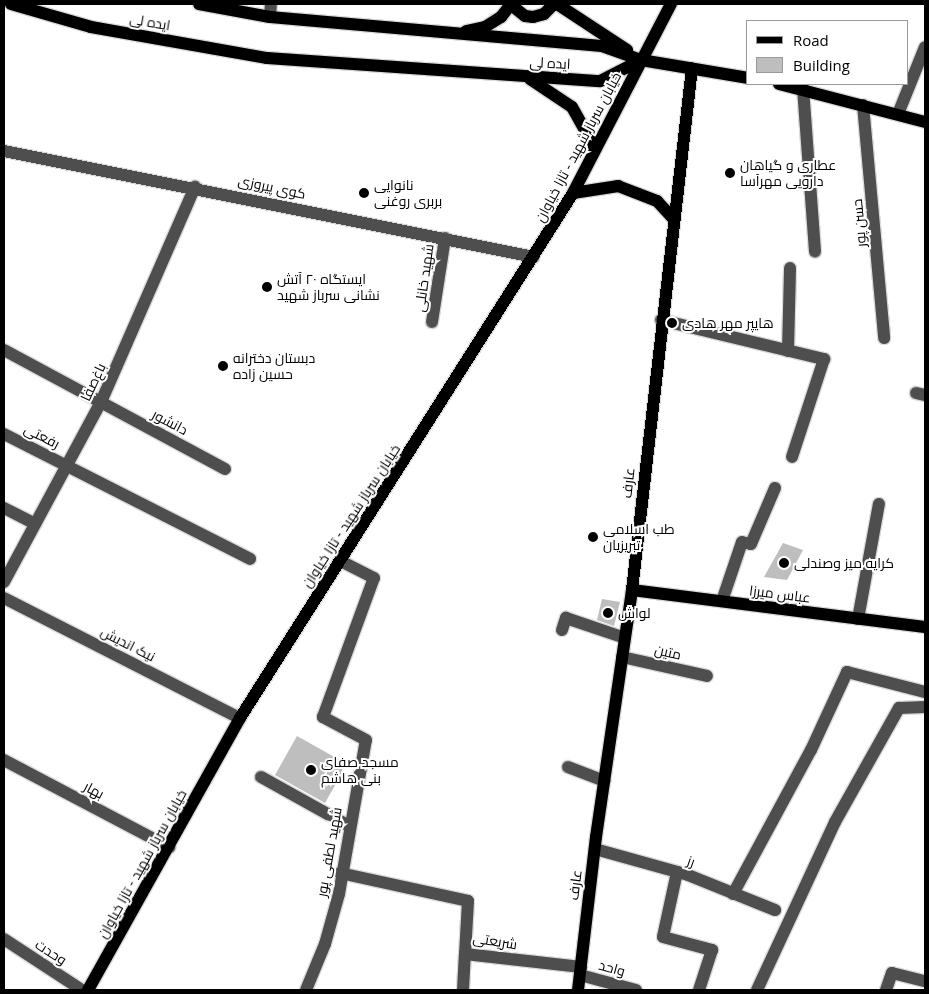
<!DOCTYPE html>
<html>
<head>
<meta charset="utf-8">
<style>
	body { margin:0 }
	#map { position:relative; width:929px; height:994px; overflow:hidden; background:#fff; font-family:"Open Sans",Cairo,sans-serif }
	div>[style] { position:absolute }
	.building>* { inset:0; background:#bebebe }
	.roads { filter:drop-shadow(1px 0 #dbdbdb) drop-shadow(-1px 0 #dbdbdb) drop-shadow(0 1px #dbdbdb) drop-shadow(0 -1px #dbdbdb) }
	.minor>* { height:12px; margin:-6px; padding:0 6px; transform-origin:6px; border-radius:6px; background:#4e4e4e }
	.major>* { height:12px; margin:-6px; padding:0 6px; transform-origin:6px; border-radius:6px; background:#000 }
	.dots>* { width:14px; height:14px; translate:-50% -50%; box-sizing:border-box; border:2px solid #fff; border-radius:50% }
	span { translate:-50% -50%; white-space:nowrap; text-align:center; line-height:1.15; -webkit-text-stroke:4px #fff; paint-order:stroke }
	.street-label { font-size:14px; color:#000 }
	.poi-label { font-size:14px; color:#000 }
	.left { translate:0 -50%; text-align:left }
	.frame { position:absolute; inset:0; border:5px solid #000; pointer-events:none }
	.legend { position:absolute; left:746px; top:20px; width:162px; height:65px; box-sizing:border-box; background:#fff; border:1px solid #999; margin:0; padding:6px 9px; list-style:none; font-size:15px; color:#000 }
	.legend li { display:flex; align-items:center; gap:10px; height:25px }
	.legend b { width:25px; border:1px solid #999 }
</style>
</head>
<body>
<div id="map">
	<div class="building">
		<i style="clip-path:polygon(783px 543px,803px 550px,787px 580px,764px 577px)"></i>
		<i style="clip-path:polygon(602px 599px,620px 602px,614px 626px,597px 620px)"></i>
		<i style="clip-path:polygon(297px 736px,347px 764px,325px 803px,275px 775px)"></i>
	</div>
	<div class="roads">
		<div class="minor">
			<i style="left:270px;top:17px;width:13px;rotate:-86deg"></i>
			<i style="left:803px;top:88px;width:164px;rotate:85.8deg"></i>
			<i style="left:863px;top:105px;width:234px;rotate:84.8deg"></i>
			<i style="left:898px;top:114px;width:72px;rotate:-68.1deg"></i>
			<i style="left:4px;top:151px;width:540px;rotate:11.31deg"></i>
			<i style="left:661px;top:320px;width:168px;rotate:13.5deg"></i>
			<i style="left:824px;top:359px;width:103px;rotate:108.1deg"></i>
			<i style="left:432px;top:322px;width:85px;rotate:-81.2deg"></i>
			<i style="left:4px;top:350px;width:251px;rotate:28.3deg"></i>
			<i style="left:788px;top:351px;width:83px;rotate:-88.6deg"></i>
			<i style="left:916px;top:393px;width:9px;rotate:13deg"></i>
			<i style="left:4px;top:434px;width:276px;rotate:26.9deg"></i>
			<i style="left:4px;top:508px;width:35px;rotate:27deg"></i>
			<i style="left:4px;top:582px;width:204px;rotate:-61.7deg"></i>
			<i style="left:101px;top:402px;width:235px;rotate:-66.4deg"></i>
			<i style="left:4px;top:598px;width:265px;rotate:27deg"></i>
			<i style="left:722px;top:601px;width:62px;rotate:-71.3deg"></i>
			<i style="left:742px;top:542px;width:9px;rotate:13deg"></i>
			<i style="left:751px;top:544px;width:61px;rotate:-66.8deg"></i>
			<i style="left:858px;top:619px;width:117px;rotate:-79.7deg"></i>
			<i style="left:562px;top:630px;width:13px;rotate:-72deg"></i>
			<i style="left:566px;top:618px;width:62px;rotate:18.7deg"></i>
			<i style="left:622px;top:657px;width:87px;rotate:12.6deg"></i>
			<i style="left:4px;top:760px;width:187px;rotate:27.8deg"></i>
			<i style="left:568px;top:767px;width:39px;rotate:21deg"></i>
			<i style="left:261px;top:777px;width:101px;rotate:29.1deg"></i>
			<i style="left:595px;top:849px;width:97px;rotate:15.6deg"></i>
			<i style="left:688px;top:875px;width:94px;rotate:21.9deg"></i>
			<i style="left:677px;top:872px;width:66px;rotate:102.2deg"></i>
			<i style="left:663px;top:937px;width:51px;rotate:14.9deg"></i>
			<i style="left:712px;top:950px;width:42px;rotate:108deg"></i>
			<i style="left:340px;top:873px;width:131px;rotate:12.3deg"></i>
			<i style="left:468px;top:901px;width:53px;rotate:93.2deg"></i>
			<i style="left:465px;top:954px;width:117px;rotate:6.4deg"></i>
			<i style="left:733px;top:894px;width:164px;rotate:-61.6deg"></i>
			<i style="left:811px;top:750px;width:86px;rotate:-65.2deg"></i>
			<i style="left:847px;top:672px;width:81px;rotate:14.4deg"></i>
			<i style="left:4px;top:939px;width:93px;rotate:33.2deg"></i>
			<i style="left:580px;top:975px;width:58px;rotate:15deg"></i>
			<i style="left:306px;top:990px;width:50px;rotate:-67.6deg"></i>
			<i style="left:325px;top:944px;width:52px;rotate:-74.4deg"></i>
			<i style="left:339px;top:894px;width:156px;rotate:-80.1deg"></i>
			<i style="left:366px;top:740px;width:49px;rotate:-151.9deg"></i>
			<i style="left:323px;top:717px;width:148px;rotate:-69.9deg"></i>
			<i style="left:374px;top:578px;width:38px;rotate:-153deg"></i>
			<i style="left:463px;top:990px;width:36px;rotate:-87deg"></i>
			<i style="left:757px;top:990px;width:185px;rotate:-65.1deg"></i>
			<i style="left:835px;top:822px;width:131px;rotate:-60.7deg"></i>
			<i style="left:899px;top:708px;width:26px;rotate:-2deg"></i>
			<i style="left:886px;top:990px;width:18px;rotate:-71deg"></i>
			<i style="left:892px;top:973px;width:34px;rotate:14deg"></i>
		</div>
		<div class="major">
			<i style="left:11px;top:4px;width:83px;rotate:16deg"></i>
			<i style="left:91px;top:27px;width:179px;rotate:10deg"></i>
			<i style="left:267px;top:58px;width:334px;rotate:4deg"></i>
			<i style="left:600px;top:81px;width:46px;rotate:-27.1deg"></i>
			<i style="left:199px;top:4px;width:72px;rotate:10.4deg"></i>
			<i style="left:270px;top:17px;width:333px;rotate:5deg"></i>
			<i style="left:602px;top:46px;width:41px;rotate:19.7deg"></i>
			<i style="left:641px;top:60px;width:109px;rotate:9.5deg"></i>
			<i style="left:510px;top:4px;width:19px;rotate:39deg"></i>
			<i style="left:525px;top:16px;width:8px;rotate:7deg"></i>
			<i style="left:533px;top:17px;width:11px;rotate:-15deg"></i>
			<i style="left:544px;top:14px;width:14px;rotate:-45deg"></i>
			<i style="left:557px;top:4px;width:84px;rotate:33.3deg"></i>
			<i style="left:466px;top:31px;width:19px;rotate:-12deg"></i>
			<i style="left:485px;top:27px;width:19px;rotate:-32deg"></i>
			<i style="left:501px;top:17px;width:16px;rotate:-52deg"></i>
			<i style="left:530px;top:79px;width:50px;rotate:33.7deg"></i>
			<i style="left:572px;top:107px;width:47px;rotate:60.7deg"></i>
			<i style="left:779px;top:84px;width:151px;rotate:14.6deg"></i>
			<i style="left:573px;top:193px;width:46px;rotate:-8.8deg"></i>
			<i style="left:618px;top:186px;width:42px;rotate:21deg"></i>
			<i style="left:657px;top:201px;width:25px;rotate:47deg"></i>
			<i style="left:632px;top:590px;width:295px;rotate:7.2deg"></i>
			<i style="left:88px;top:990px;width:312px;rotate:-60.8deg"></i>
			<i style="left:240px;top:718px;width:622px;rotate:-57.61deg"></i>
			<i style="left:573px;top:193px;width:213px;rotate:-62.6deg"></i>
			<i style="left:578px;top:990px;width:154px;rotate:-83.3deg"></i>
			<i style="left:596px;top:837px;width:250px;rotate:-81.7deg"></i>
			<i style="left:632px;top:590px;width:525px;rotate:-83.44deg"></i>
		</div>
	</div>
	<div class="dots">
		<i style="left:730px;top:173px;background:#000"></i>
		<i style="left:364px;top:193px;background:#000"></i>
		<i style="left:267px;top:287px;background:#000"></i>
		<i style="left:672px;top:323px;background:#000"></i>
		<i style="left:223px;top:366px;background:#000"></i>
		<i style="left:593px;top:537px;background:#000"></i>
		<i style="left:784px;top:563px;background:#000"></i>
		<i style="left:608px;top:613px;background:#000"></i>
		<i style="left:311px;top:770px;background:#000"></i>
	</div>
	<div class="street-label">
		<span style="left:150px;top:22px;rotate:10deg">ایده لى</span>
		<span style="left:550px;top:63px;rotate:3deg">ایده لى</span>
		<span style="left:578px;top:147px;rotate:-62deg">خیابان سرباز شهید - تازا خیاوان</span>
		<span style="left:272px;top:187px;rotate:12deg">کوی پیروزی</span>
		<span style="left:859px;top:223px;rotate:-95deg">حسن پور</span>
		<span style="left:424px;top:278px;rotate:-82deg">شهید خانلی</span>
		<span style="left:93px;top:382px;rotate:-65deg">باغ‌صفا</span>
		<span style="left:170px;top:422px;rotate:28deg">دانشور</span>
		<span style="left:42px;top:436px;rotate:27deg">رفعتی</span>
		<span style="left:628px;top:483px;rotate:-84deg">عارف</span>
		<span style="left:351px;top:516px;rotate:-57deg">خیابان سرباز شهید - تازا خیاوان</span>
		<span style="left:780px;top:594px;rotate:7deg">عباس میرزا</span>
		<span style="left:128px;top:644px;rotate:27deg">نیک اندیش</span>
		<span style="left:668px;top:652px;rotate:13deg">متین</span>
		<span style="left:94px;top:790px;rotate:28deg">بهار</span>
		<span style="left:329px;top:852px;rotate:-80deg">شهید لطفی پور</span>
		<span style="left:691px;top:861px;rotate:19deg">رز</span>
		<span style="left:142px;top:864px;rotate:-61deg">خیابان سرباز شهید - تازا خیاوان</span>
		<span style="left:575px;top:885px;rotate:-83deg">عارف</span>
		<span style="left:495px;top:941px;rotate:9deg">شریعتی</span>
		<span style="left:51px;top:952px;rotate:33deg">وحدت</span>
		<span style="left:612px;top:968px;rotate:15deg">واحد</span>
	</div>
	<div class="poi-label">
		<span class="left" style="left:740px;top:173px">عطاری و گیاهان<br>دارویی مهرآسا</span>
		<span class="left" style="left:374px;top:193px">نانوایی<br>بربری روغنی</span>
		<span class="left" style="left:277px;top:287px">ایستگاه ۲۰ آتش<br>نشانی سرباز شهید</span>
		<span class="left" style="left:682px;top:323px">هایپر مهر هادی</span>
		<span class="left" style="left:233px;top:366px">دبستان دخترانه<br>حسین زاده</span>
		<span class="left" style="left:603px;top:537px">طب اسلامی<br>تبریزیان</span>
		<span class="left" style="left:794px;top:563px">کرایه میز وصندلی</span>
		<span class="left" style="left:618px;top:613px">لواش</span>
		<span class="left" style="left:321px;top:770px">مسجد صفای<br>بنی هاشم</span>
	</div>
	<div class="frame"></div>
	<ul class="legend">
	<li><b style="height:6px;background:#000"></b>Road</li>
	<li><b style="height:14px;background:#bebebe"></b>Building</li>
	</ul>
</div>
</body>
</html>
